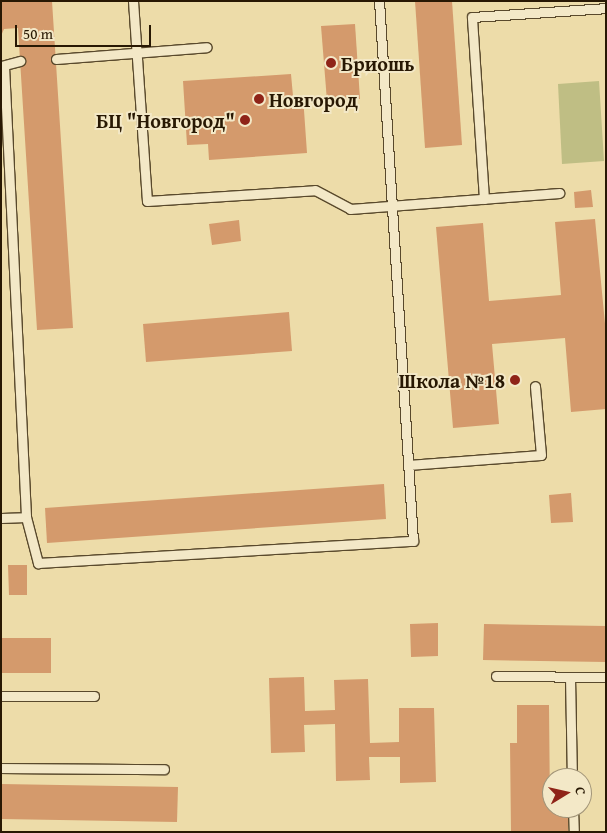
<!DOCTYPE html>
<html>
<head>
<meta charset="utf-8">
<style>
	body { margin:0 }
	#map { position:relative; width:607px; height:833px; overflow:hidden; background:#eddca9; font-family:"Gentium Book Plus",serif }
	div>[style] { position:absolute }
	.green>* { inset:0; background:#bfbe84 }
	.building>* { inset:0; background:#d49a6c }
	.roads { filter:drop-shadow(1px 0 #59492c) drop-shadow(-1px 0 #59492c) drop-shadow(0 1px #59492c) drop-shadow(0 -1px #59492c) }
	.lane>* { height:9px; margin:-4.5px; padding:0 4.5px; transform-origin:4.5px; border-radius:4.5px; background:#f3e8c7 }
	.dots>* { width:14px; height:14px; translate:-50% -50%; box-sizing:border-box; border:2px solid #f3e8c7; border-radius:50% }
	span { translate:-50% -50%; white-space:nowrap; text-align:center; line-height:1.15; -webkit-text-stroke:4px #f3e8c7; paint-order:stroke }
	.poi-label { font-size:20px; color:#281803; font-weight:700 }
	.left { translate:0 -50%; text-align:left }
	.right { translate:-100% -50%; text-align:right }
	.frame { position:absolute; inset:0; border:2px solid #281803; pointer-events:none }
	.north { position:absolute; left:542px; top:768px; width:50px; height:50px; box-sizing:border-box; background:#f3e8c7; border:1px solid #a29579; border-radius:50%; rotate:81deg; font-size:14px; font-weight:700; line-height:20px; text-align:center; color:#281803 }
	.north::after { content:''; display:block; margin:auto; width:18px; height:22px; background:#8f2418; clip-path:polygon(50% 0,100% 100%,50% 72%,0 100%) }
	.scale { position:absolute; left:15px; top:25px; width:136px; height:22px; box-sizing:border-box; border:2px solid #281803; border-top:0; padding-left:6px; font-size:15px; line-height:18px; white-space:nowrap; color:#281803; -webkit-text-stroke:4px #f3e8c7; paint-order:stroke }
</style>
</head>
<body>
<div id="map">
	<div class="green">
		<i style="clip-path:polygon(599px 81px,604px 161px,562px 164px,558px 84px)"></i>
	</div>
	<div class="building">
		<i style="clip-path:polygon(1px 1px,52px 1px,73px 328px,37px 330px,18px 28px,4px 29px,1px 36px)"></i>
		<i style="clip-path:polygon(415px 1px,452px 1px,462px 145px,425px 148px)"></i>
		<i style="clip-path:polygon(355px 24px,360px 99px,327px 101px,321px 26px)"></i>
		<i style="clip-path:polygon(291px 74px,293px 96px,303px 96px,307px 153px,209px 160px,208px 144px,187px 145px,183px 81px)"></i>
		<i style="clip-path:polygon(591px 190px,593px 207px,575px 208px,574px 192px)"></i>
		<i style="clip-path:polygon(595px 219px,606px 334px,606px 409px,571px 412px,565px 338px,492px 344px,499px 424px,453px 428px,436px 227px,483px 223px,489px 301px,561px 295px,555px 222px)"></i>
		<i style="clip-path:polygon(239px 220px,241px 241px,212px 245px,209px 224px)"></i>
		<i style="clip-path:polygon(289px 312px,292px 351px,146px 362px,143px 324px)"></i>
		<i style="clip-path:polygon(384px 484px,386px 519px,47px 543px,45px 508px)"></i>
		<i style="clip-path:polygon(571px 493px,573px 522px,551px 523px,549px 495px)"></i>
		<i style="clip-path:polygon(8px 565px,27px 565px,27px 595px,9px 595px)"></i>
		<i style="clip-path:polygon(438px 623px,438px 656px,411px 657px,410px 624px)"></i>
		<i style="clip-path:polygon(484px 624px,606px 626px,606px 662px,483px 660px)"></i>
		<i style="clip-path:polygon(1px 638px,51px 638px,51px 673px,1px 673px)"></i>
		<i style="clip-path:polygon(304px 677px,305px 711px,335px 710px,334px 680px,368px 679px,370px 743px,399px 742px,399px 708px,434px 708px,436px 782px,400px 783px,400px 757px,369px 757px,370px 780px,336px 781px,335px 724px,304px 725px,305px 752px,271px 753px,269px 678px)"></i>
		<i style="clip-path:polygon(517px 705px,549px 705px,550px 806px,568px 808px,568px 832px,511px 832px,510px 743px,517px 743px)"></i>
		<i style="clip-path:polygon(1px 784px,178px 787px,177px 822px,1px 819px)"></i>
	</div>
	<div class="roads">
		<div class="lane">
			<i style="left:133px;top:1px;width:200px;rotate:86deg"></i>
			<i style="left:147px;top:201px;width:168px;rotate:-3.7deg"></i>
			<i style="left:315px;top:190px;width:40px;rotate:28deg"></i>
			<i style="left:350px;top:209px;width:210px;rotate:-4.4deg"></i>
			<i style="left:56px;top:59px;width:151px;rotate:-4.5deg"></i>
			<i style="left:1px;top:66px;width:20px;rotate:-15deg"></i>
			<i style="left:4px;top:66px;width:452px;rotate:87.2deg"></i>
			<i style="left:26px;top:517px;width:48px;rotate:75.4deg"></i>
			<i style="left:38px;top:563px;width:376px;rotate:-3.4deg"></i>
			<i style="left:413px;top:541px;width:541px;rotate:-93.6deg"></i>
			<i style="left:484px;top:199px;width:182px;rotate:-93.8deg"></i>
			<i style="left:472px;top:17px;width:134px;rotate:-3.8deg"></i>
			<i style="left:408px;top:465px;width:133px;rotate:-4.3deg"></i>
			<i style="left:541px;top:455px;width:69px;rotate:-95deg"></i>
			<i style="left:1px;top:518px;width:25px;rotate:-2deg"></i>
			<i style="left:496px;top:676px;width:110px;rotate:0.5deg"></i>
			<i style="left:570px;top:677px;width:101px;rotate:88.9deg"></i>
			<i style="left:1px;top:696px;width:93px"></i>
			<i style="left:1px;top:768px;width:163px;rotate:0.4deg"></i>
			<i style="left:573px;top:808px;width:24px;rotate:88deg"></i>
		</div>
	</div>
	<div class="dots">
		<i style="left:331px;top:63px;background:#8f2418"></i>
		<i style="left:259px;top:99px;background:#8f2418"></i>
		<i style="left:245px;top:120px;background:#8f2418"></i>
		<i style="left:515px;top:380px;background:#8f2418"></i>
	</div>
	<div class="poi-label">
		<span class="left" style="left:341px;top:63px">Бриошь</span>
		<span class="left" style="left:269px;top:99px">Новгород</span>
		<span class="right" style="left:235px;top:120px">БЦ "Новгород"</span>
		<span class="right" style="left:505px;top:380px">Школа №18</span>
	</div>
	<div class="frame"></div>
	<div class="north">С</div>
	<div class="scale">50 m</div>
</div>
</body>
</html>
